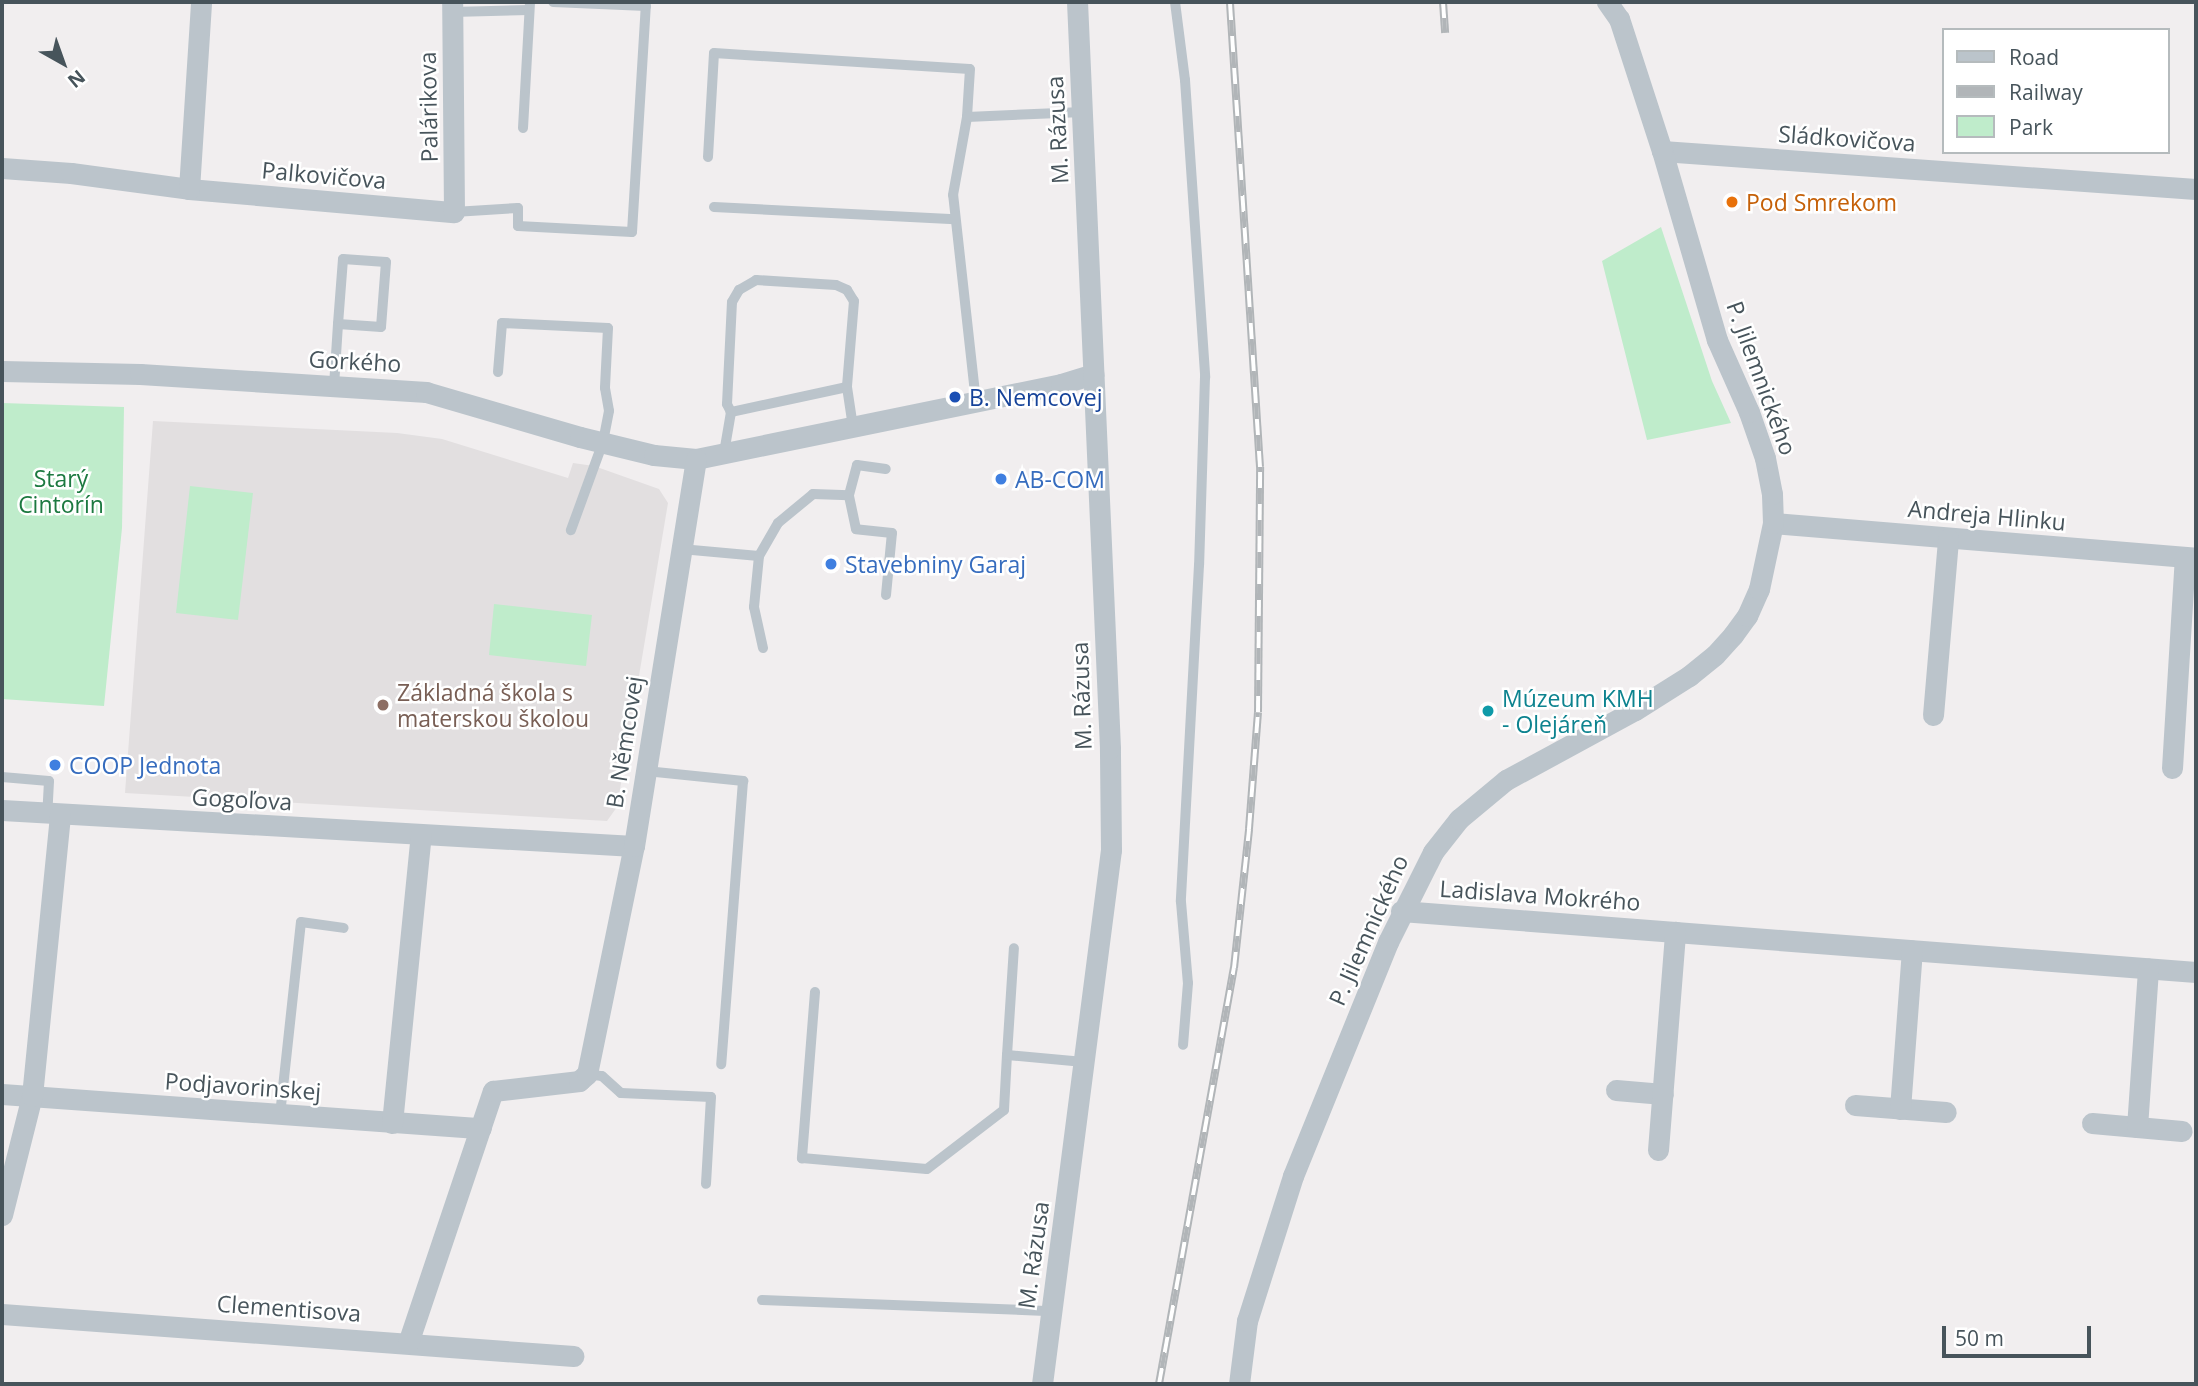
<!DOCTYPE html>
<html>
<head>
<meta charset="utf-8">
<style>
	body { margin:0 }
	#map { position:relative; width:2198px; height:1386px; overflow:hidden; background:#f1eeef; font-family:"Open Sans",sans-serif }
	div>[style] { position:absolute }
	.education>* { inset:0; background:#e2dfe0 }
	.green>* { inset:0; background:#bfeccb }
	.lane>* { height:10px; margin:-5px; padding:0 5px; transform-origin:5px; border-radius:5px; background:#bbc4cb }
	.street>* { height:21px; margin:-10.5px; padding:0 10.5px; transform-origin:10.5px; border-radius:10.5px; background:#bbc4cb }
	.rail>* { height:8px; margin-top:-4px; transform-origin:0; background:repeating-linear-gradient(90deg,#fff 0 16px,#b1b5b8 0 32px); box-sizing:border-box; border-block:2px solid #b1b5b8 }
	.dots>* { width:19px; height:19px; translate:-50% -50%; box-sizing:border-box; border:4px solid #fff; border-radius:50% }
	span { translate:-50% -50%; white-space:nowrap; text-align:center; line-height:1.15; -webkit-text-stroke:5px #fff; paint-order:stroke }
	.street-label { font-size:23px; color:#47545b }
	.food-label { font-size:23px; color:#c56008 }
	.left { translate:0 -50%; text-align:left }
	.transit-label { font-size:23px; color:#164399 }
	.park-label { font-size:23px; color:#1c7940 }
	.shop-label { font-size:23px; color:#366cbe }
	.education-label { font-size:23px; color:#785e54 }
	.culture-label { font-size:23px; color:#0d838f }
	.frame { position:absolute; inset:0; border:4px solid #47545b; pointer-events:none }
	.legend { position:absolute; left:1942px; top:28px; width:228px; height:126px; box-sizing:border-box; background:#fff; border:2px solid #b5bbbd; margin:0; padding:9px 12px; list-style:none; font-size:21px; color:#47545b }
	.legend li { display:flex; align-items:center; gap:14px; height:35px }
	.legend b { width:35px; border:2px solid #b5bbbd }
	.north { position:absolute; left:28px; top:28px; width:70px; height:70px; -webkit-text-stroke:5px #fff; paint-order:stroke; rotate:140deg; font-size:19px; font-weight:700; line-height:28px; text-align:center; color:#47545b }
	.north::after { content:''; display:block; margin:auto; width:24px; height:32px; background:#47545b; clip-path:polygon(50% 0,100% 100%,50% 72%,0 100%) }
	.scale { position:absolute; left:1942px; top:1326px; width:149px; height:32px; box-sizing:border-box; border:4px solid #47545b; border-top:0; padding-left:9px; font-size:21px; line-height:24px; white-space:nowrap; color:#47545b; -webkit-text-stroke:5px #fff; paint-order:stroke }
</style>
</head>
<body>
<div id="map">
	<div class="education">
		<i style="clip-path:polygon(153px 421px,397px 433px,442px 439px,568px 478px,573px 463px,594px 466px,659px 489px,668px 503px,617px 807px,607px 821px,125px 793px)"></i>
	</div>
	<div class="green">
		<i style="clip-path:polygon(1661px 227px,1712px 381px,1731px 423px,1647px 440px,1602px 261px)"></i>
		<i style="clip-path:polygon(2px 403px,124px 407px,122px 528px,104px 706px,2px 699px)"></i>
		<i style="clip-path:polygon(190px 486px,253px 493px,238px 620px,176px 613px)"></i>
		<i style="clip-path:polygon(494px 604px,592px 615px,586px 666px,489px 655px)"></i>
	</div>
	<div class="lane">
		<i style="left:1175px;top:2px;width:79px;rotate:82.7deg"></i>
		<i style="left:1185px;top:80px;width:298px;rotate:86.1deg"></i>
		<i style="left:1205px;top:377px;width:188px;rotate:91.8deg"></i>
		<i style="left:1199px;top:565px;width:337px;rotate:93.1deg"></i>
		<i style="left:1181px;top:902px;width:81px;rotate:85.1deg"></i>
		<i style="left:1188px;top:983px;width:62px;rotate:94.6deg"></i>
		<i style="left:452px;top:12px;width:77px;rotate:-1.5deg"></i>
		<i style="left:523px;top:128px;width:126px;rotate:-86.8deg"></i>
		<i style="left:708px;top:157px;width:104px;rotate:-86.7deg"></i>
		<i style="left:714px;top:53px;width:256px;rotate:3.6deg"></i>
		<i style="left:970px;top:69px;width:48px;rotate:93.6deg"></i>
		<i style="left:714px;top:207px;width:241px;rotate:2.9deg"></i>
		<i style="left:454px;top:212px;width:64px;rotate:-3.6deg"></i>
		<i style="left:518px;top:208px;width:18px;rotate:90deg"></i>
		<i style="left:518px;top:226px;width:114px;rotate:3deg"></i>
		<i style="left:632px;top:232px;width:226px;rotate:-86.5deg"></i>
		<i style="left:646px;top:6px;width:93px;rotate:-177.5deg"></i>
		<i style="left:498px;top:372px;width:49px;rotate:-85.3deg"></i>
		<i style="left:502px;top:323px;width:106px;rotate:2.7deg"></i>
		<i style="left:608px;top:328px;width:60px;rotate:92.9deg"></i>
		<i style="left:605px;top:388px;width:23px;rotate:80deg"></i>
		<i style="left:609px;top:411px;width:32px;rotate:101deg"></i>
		<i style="left:603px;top:442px;width:94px;rotate:110deg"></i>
		<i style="left:334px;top:386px;width:62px;rotate:-86.3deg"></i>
		<i style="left:338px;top:324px;width:65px;rotate:-85.6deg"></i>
		<i style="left:343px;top:259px;width:43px;rotate:4deg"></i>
		<i style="left:386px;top:262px;width:65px;rotate:94.4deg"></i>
		<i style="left:381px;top:327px;width:43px;rotate:-176deg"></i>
		<i style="left:847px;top:387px;width:119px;rotate:167.8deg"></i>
		<i style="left:731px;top:412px;width:9px;rotate:-117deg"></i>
		<i style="left:727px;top:404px;width:102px;rotate:-87.2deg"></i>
		<i style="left:732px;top:302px;width:14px;rotate:-60deg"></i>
		<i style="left:739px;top:290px;width:20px;rotate:-30deg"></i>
		<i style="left:756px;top:280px;width:80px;rotate:3.6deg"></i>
		<i style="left:836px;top:285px;width:12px;rotate:24deg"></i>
		<i style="left:847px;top:290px;width:13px;rotate:58deg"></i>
		<i style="left:854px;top:301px;width:86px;rotate:94.7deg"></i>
		<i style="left:847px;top:387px;width:40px;rotate:81.5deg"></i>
		<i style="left:976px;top:402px;width:208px;rotate:-96.3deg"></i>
		<i style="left:953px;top:195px;width:79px;rotate:-79.8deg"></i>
		<i style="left:967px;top:117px;width:116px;rotate:-2.5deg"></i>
		<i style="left:724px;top:453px;width:42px;rotate:-80.3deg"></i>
		<i style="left:681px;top:549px;width:78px;rotate:5.1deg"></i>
		<i style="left:886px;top:595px;width:62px;rotate:-84.5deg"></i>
		<i style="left:892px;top:533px;width:36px;rotate:-174deg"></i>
		<i style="left:856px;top:529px;width:35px;rotate:-102deg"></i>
		<i style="left:849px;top:495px;width:31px;rotate:-75deg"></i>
		<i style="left:857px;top:465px;width:29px;rotate:8deg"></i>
		<i style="left:763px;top:648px;width:42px;rotate:-102.4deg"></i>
		<i style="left:754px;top:607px;width:51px;rotate:-84.4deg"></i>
		<i style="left:759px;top:556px;width:38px;rotate:-60deg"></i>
		<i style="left:778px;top:523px;width:45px;rotate:-39.6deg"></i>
		<i style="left:813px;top:494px;width:36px;rotate:2deg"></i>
		<i style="left:646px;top:771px;width:98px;rotate:5.9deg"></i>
		<i style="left:743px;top:781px;width:284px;rotate:94.4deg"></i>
		<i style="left:2px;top:777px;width:47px;rotate:4.9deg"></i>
		<i style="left:49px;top:781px;width:33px;rotate:93deg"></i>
		<i style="left:815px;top:992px;width:167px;rotate:94.5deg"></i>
		<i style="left:802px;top:1158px;width:125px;rotate:5deg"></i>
		<i style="left:927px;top:1169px;width:97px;rotate:-37.5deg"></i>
		<i style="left:1004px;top:1110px;width:55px;rotate:-86.9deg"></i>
		<i style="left:1007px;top:1055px;width:77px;rotate:5.2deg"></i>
		<i style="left:1007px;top:1055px;width:107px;rotate:-86.3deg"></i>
		<i style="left:587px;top:1074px;width:15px;rotate:8deg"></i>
		<i style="left:602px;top:1076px;width:25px;rotate:42deg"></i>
		<i style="left:621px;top:1093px;width:90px;rotate:2.5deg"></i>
		<i style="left:711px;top:1097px;width:87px;rotate:93.3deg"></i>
		<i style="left:280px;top:1115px;width:194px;rotate:-83.8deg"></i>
		<i style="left:301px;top:922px;width:43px;rotate:7.9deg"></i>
		<i style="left:762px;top:1300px;width:290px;rotate:2.2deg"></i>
	</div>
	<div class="street">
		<i style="left:1662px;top:151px;width:535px;rotate:4.07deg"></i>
		<i style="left:2px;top:168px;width:69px;rotate:4.1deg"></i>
		<i style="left:71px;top:173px;width:119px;rotate:7.7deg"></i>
		<i style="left:189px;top:189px;width:266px;rotate:5deg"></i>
		<i style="left:454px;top:212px;width:210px;rotate:-90.5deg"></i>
		<i style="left:189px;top:189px;width:187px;rotate:-86.3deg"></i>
		<i style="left:2px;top:371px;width:138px;rotate:1.2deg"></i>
		<i style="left:140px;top:374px;width:287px;rotate:3.6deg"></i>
		<i style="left:426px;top:392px;width:160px;rotate:16.3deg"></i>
		<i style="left:580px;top:437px;width:76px;rotate:13.7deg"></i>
		<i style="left:654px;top:455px;width:42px;rotate:5.4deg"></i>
		<i style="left:696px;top:459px;width:373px;rotate:-11.6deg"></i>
		<i style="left:1061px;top:384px;width:34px;rotate:-17deg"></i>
		<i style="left:1773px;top:523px;width:424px;rotate:4.7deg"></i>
		<i style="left:1933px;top:715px;width:177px;rotate:-85.1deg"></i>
		<i style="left:2172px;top:768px;width:211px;rotate:-86.5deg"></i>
		<i style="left:2px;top:810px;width:633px;rotate:3.26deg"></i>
		<i style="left:1401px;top:911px;width:797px;rotate:4.39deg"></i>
		<i style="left:1616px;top:1090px;width:47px;rotate:4.9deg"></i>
		<i style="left:2px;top:1094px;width:480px;rotate:4.1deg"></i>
		<i style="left:1855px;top:1105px;width:91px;rotate:4.4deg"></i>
		<i style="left:1900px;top:1109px;width:159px;rotate:-85.7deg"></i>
		<i style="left:392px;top:1123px;width:290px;rotate:-84.3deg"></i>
		<i style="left:2092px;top:1123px;width:90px;rotate:5.1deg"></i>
		<i style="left:2137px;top:1127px;width:159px;rotate:-86deg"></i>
		<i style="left:1658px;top:1150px;width:219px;rotate:-85.5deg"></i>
		<i style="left:2px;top:1215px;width:123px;rotate:-75.9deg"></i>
		<i style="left:32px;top:1096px;width:282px;rotate:-84.3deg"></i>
		<i style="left:2px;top:1314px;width:573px;rotate:4.21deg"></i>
		<i style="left:408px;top:1343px;width:266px;rotate:-71.4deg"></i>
		<i style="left:493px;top:1091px;width:87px;rotate:-6.6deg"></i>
		<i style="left:579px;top:1081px;width:11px;rotate:-41deg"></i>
		<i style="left:587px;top:1074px;width:233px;rotate:-78.4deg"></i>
		<i style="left:634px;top:846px;width:392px;rotate:-80.9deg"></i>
		<i style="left:1042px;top:1384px;width:538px;rotate:-82.64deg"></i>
		<i style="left:1111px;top:850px;width:102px;rotate:-90.6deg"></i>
		<i style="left:1110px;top:748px;width:747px;rotate:-92.53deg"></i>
		<i style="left:1239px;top:1384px;width:64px;rotate:-82.8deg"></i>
		<i style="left:1247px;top:1321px;width:152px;rotate:-72.4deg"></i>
		<i style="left:1293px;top:1176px;width:253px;rotate:-67.9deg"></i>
		<i style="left:1388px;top:942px;width:101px;rotate:-63.4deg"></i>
		<i style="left:1433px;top:852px;width:42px;rotate:-51.8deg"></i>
		<i style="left:1459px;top:819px;width:61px;rotate:-39.7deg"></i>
		<i style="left:1506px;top:780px;width:147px;rotate:-28.5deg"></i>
		<i style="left:1635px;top:710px;width:64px;rotate:-32.2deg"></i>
		<i style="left:1689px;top:676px;width:33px;rotate:-39deg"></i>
		<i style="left:1715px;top:655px;width:27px;rotate:-48deg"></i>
		<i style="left:1733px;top:635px;width:24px;rotate:-54deg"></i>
		<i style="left:1747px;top:616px;width:30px;rotate:-66deg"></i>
		<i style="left:1759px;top:589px;width:67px;rotate:-78deg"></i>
		<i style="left:1773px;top:523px;width:29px;rotate:-92deg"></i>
		<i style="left:1772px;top:494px;width:37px;rotate:-101deg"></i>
		<i style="left:1765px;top:458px;width:49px;rotate:-109.2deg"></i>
		<i style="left:1749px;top:412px;width:79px;rotate:-114deg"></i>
		<i style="left:1717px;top:340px;width:197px;rotate:-106.2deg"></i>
		<i style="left:1662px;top:151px;width:139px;rotate:-108deg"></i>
		<i style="left:1619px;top:19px;width:21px;rotate:-125deg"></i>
	</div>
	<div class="rail">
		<i style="left:1443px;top:2px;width:31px;rotate:86deg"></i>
		<i style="left:1159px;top:1384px;width:423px;rotate:-79.8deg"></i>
		<i style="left:1234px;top:968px;width:140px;rotate:-83.8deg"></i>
		<i style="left:1249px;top:829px;width:117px;rotate:-85.6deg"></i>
		<i style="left:1258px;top:712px;width:245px;rotate:-89.5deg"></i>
		<i style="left:1260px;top:467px;width:466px;rotate:-93.7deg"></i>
	</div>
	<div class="dots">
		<i style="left:1732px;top:202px;background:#e8710a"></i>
		<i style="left:955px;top:397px;background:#1a4fb4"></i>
		<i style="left:1001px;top:479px;background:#3f7fe0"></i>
		<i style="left:831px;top:564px;background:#3f7fe0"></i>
		<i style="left:383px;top:705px;background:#8d6e63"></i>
		<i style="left:1488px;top:711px;background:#0f9aa8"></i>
		<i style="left:55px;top:765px;background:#3f7fe0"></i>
	</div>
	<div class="street-label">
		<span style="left:428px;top:107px;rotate:-91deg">Palárikova</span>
		<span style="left:1057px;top:130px;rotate:-93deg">M. Rázusa</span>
		<span style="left:1847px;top:138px;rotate:4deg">Sládkovičova</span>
		<span style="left:324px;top:175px;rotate:5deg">Palkovičova</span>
		<span style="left:355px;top:361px;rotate:3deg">Gorkého</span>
		<span style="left:1762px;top:378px;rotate:70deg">P. Jilemnického</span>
		<span style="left:1987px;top:515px;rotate:5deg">Andreja Hlinku</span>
		<span style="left:1081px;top:696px;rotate:-92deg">M. Rázusa</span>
		<span style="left:624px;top:742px;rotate:-81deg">B. Němcovej</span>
		<span style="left:242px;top:799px;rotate:3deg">Gogoľova</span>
		<span style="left:1540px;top:895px;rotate:4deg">Ladislava Mokrého</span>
		<span style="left:1368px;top:930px;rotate:-66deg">P. Jilemnického</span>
		<span style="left:243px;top:1086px;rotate:4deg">Podjavorinskej</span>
		<span style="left:1033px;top:1255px;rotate:-82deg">M. Rázusa</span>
		<span style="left:289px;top:1308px;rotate:4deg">Clementisova</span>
	</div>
	<div class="food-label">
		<span class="left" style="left:1746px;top:202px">Pod Smrekom</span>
	</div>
	<div class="transit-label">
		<span class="left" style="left:969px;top:397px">B. Nemcovej</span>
	</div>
	<div class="park-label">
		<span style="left:61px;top:491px">Starý<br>Cintorín</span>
	</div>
	<div class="shop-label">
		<span class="left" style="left:1015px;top:479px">AB-COM</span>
		<span class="left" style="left:845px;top:564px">Stavebniny Garaj</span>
		<span class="left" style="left:69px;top:765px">COOP Jednota</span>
	</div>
	<div class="education-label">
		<span class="left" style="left:397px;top:705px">Základná škola s<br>materskou školou</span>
	</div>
	<div class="culture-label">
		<span class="left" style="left:1502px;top:711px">Múzeum KMH<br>- Olejáreň</span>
	</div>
	<div class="frame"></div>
	<ul class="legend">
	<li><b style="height:9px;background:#bbc4cb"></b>Road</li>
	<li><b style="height:9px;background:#b1b5b8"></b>Railway</li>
	<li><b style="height:19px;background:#bfeccb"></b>Park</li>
	</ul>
	<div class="north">N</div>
	<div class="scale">50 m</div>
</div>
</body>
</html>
